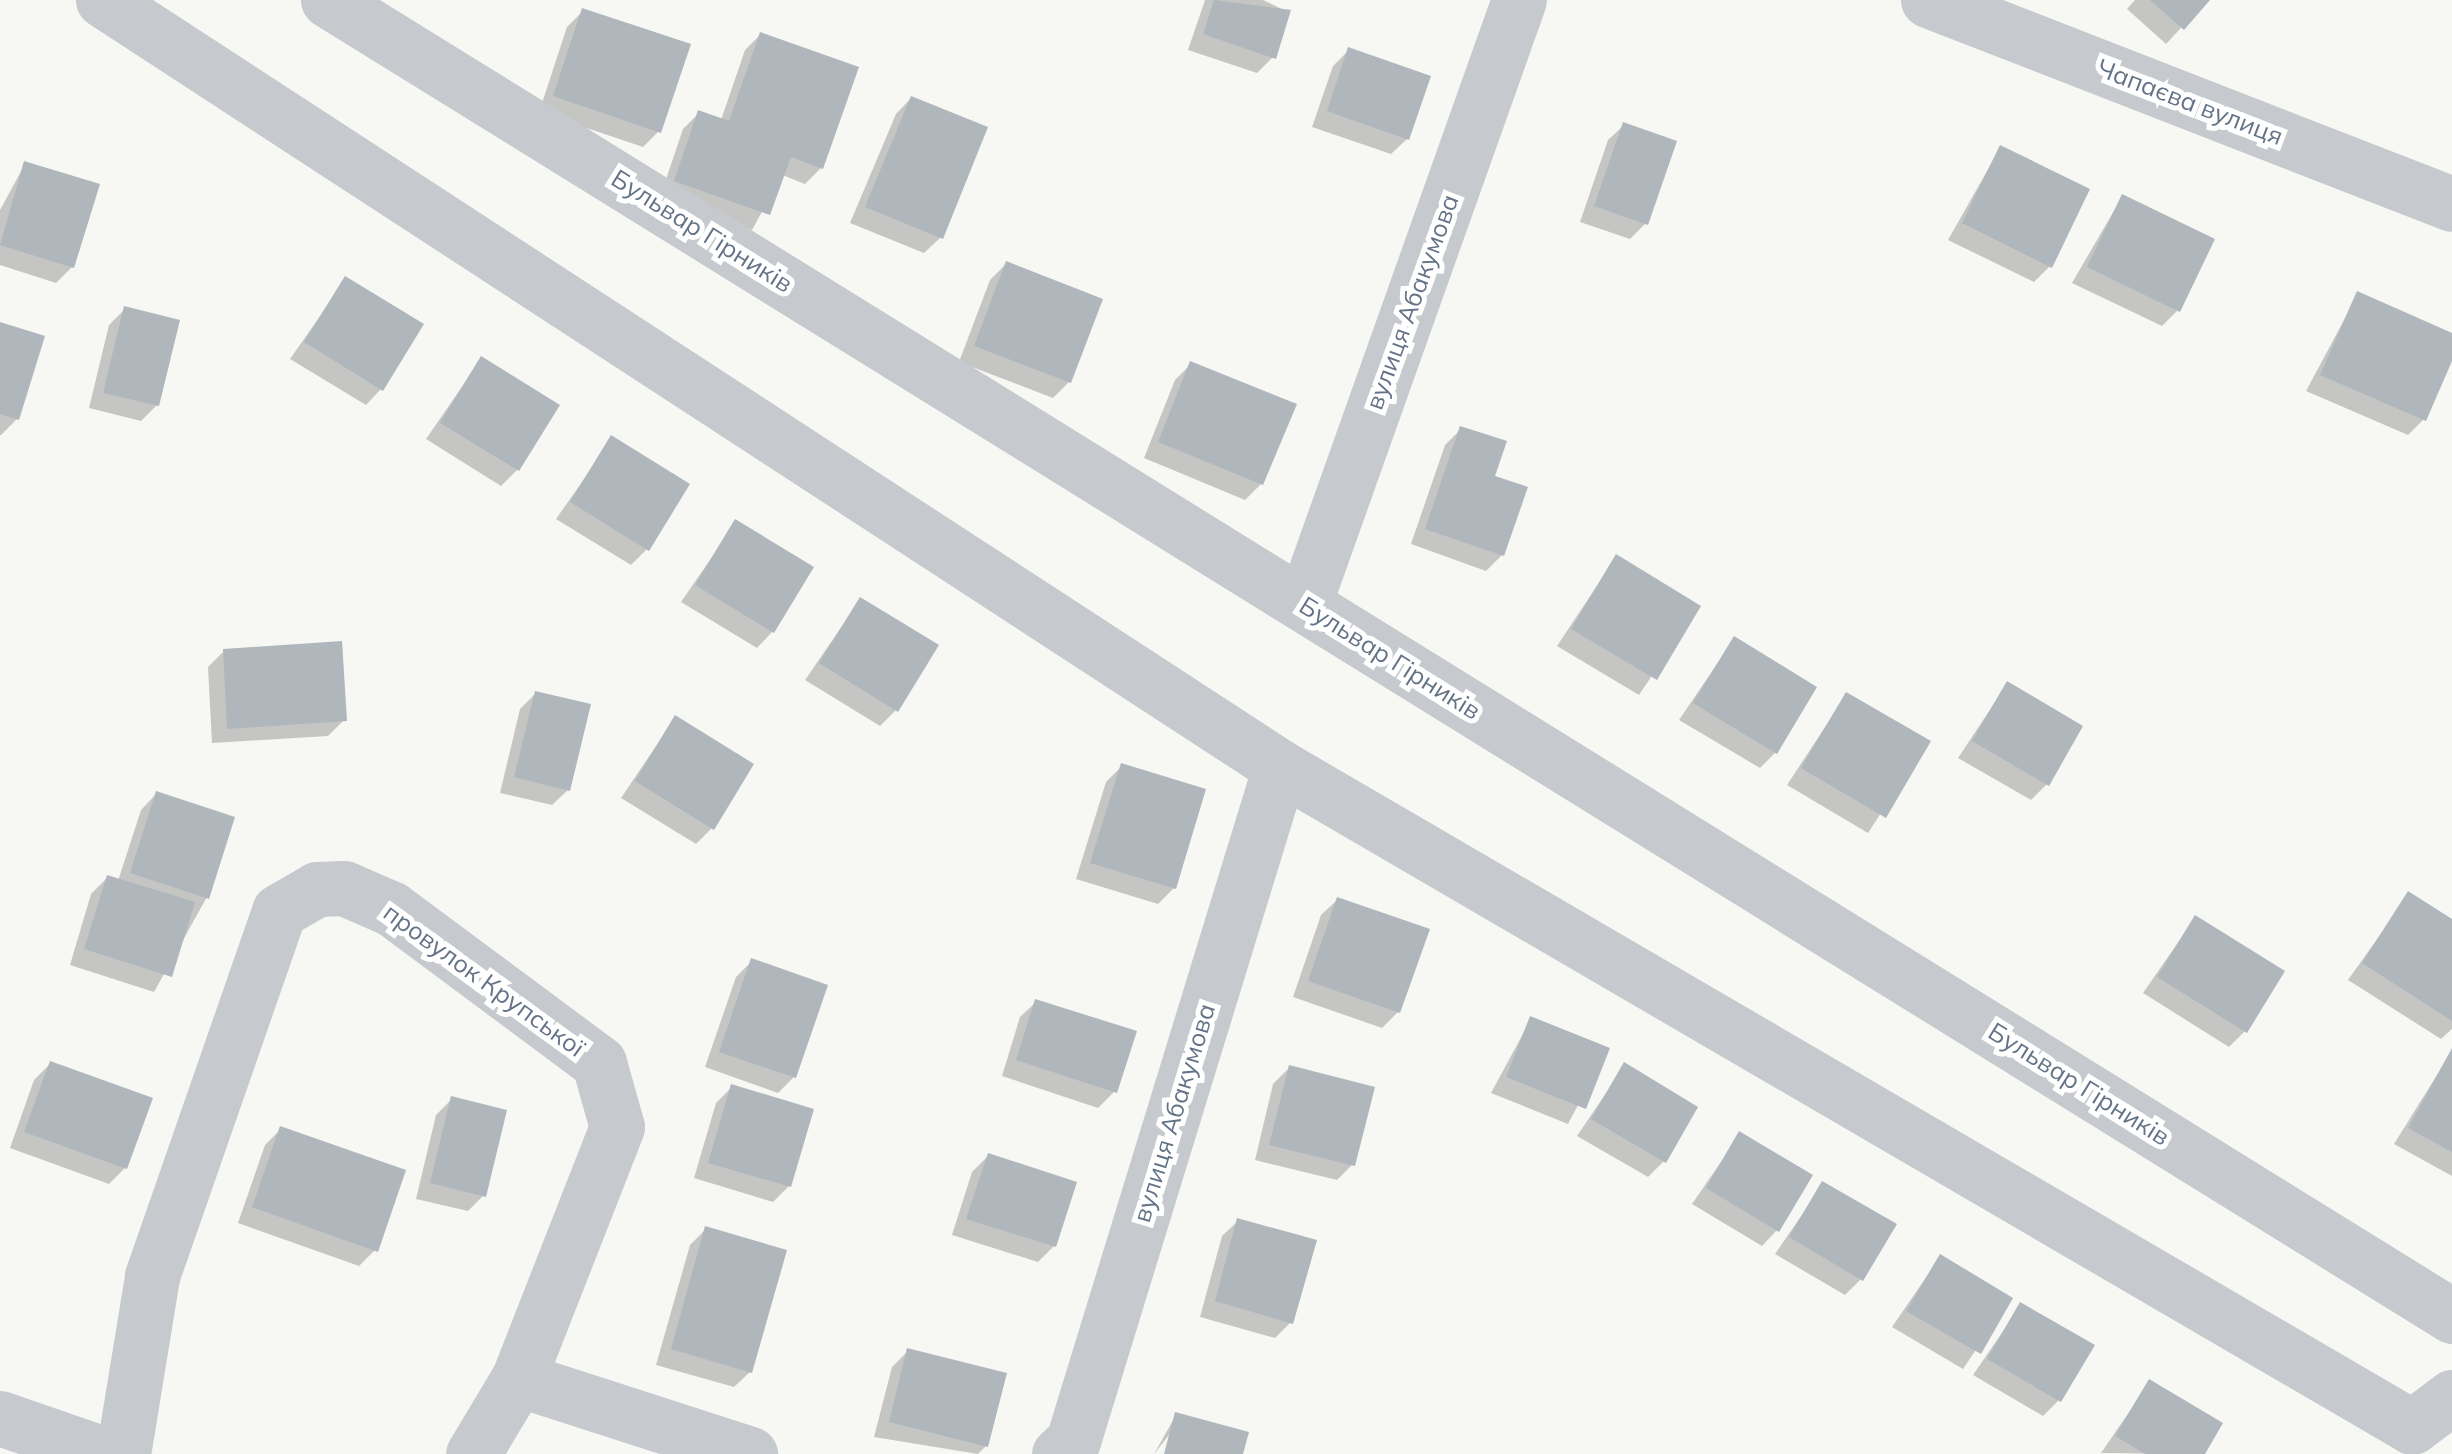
<!DOCTYPE html>
<html>
<head>
<meta charset="utf-8">
<style>
	body { margin:0 }
	#map { position:relative; width:2452px; height:1454px; overflow:hidden; background:#f7f7f4; font-family:Mulish,sans-serif }
	div>[style] { position:absolute }
	.shadow>* { inset:0; background:#0003 }
	.building>* { inset:0; background:#afb6bc }
	.minor>* { height:55px; margin:-27.5px; padding:0 27.5px; transform-origin:27.5px; border-radius:27.5px; background:#c6c9cd }
	span { translate:-50% -50%; white-space:nowrap; text-align:center; line-height:1.15; -webkit-text-stroke:10px #fff; paint-order:stroke }
	.street-label { font-size:25px; color:#647386 }
</style>
</head>
<body>
<div id="map">
	<div class="shadow">
		<i style="clip-path:polygon(1205px 0,1263px 0,1288px 12px,1273px 57px,1257px 73px,1188px 50px)"></i>
		<i style="clip-path:polygon(2135px 0,2207px 0,2166px 44px,2127px 9px)"></i>
		<i style="clip-path:polygon(583px 11px,659px 131px,643px 147px,539px 112px,567px 27px)"></i>
		<i style="clip-path:polygon(761px 34px,821px 168px,805px 184px,782px 175px,752px 230px,660px 197px,683px 129px,699px 113px,721px 120px,745px 50px)"></i>
		<i style="clip-path:polygon(1349px 50px,1407px 139px,1391px 154px,1312px 127px,1333px 66px)"></i>
		<i style="clip-path:polygon(911px 98px,940px 238px,924px 253px,850px 223px,896px 114px)"></i>
		<i style="clip-path:polygon(1624px 125px,1646px 223px,1630px 239px,1580px 222px,1608px 140px)"></i>
		<i style="clip-path:polygon(2000px 148px,2050px 266px,2034px 282px,1948px 240px)"></i>
		<i style="clip-path:polygon(25px 164px,72px 267px,56px 283px,0 265px,0 210px)"></i>
		<i style="clip-path:polygon(2122px 197px,2178px 310px,2162px 326px,2072px 283px)"></i>
		<i style="clip-path:polygon(1006px 264px,1069px 382px,1053px 398px,959px 362px,990px 280px)"></i>
		<i style="clip-path:polygon(346px 279px,381px 389px,366px 405px,290px 359px)"></i>
		<i style="clip-path:polygon(2358px 294px,2452px 336px,2424px 419px,2408px 435px,2306px 391px)"></i>
		<i style="clip-path:polygon(125px 309px,157px 405px,141px 421px,89px 408px,109px 325px)"></i>
		<i style="clip-path:polygon(0 325px,17px 419px,1px 435px,0 435px)"></i>
		<i style="clip-path:polygon(481px 359px,517px 470px,501px 486px,426px 439px)"></i>
		<i style="clip-path:polygon(1191px 364px,1261px 484px,1245px 500px,1144px 458px,1175px 380px)"></i>
		<i style="clip-path:polygon(1461px 429px,1492px 478px,1502px 555px,1486px 571px,1411px 544px,1445px 445px)"></i>
		<i style="clip-path:polygon(612px 439px,647px 549px,631px 565px,556px 519px)"></i>
		<i style="clip-path:polygon(736px 522px,772px 632px,757px 648px,681px 602px)"></i>
		<i style="clip-path:polygon(1616px 557px,1698px 607px,1639px 695px,1557px 646px)"></i>
		<i style="clip-path:polygon(860px 600px,896px 710px,880px 726px,805px 680px)"></i>
		<i style="clip-path:polygon(1734px 639px,1775px 753px,1760px 768px,1679px 720px)"></i>
		<i style="clip-path:polygon(224px 651px,344px 720px,328px 736px,212px 743px,208px 667px)"></i>
		<i style="clip-path:polygon(2007px 684px,2047px 784px,2031px 800px,1958px 758px)"></i>
		<i style="clip-path:polygon(536px 693px,568px 790px,552px 805px,500px 793px,520px 709px)"></i>
		<i style="clip-path:polygon(1846px 695px,1927px 742px,1868px 833px,1787px 785px)"></i>
		<i style="clip-path:polygon(675px 718px,712px 828px,696px 844px,621px 798px)"></i>
		<i style="clip-path:polygon(1122px 766px,1174px 888px,1158px 904px,1076px 879px,1106px 782px)"></i>
		<i style="clip-path:polygon(156px 794px,207px 897px,154px 992px,70px 965px,91px 894px,107px 878px,118px 881px,141px 810px)"></i>
		<i style="clip-path:polygon(2409px 894px,2452px 922px,2452px 1029px,2441px 1039px,2348px 980px)"></i>
		<i style="clip-path:polygon(1337px 900px,1398px 1012px,1382px 1028px,1293px 997px,1321px 915px)"></i>
		<i style="clip-path:polygon(2195px 918px,2245px 1031px,2229px 1047px,2143px 993px)"></i>
		<i style="clip-path:polygon(752px 961px,794px 1077px,778px 1093px,705px 1067px,736px 977px)"></i>
		<i style="clip-path:polygon(1036px 1002px,1114px 1092px,1098px 1108px,1002px 1076px,1020px 1017px)"></i>
		<i style="clip-path:polygon(1531px 1019px,1607px 1050px,1568px 1124px,1491px 1093px)"></i>
		<i style="clip-path:polygon(2452px 1051px,2452px 1176px,2394px 1144px)"></i>
		<i style="clip-path:polygon(50px 1064px,125px 1168px,109px 1184px,10px 1148px,34px 1080px)"></i>
		<i style="clip-path:polygon(1625px 1065px,1664px 1161px,1648px 1177px,1577px 1136px)"></i>
		<i style="clip-path:polygon(1289px 1068px,1353px 1164px,1337px 1180px,1255px 1160px,1273px 1084px)"></i>
		<i style="clip-path:polygon(732px 1087px,789px 1186px,773px 1202px,694px 1178px,716px 1103px)"></i>
		<i style="clip-path:polygon(452px 1099px,484px 1195px,468px 1211px,416px 1199px,436px 1115px)"></i>
		<i style="clip-path:polygon(281px 1129px,375px 1250px,359px 1266px,238px 1223px,265px 1145px)"></i>
		<i style="clip-path:polygon(1740px 1134px,1777px 1230px,1762px 1246px,1692px 1204px)"></i>
		<i style="clip-path:polygon(988px 1156px,1054px 1246px,1038px 1262px,952px 1235px,972px 1172px)"></i>
		<i style="clip-path:polygon(1823px 1184px,1861px 1279px,1845px 1295px,1775px 1254px)"></i>
		<i style="clip-path:polygon(1238px 1221px,1291px 1322px,1275px 1338px,1200px 1317px,1222px 1236px)"></i>
		<i style="clip-path:polygon(706px 1229px,750px 1372px,734px 1387px,656px 1365px,690px 1245px)"></i>
		<i style="clip-path:polygon(1940px 1257px,2010px 1299px,1963px 1369px,1892px 1327px)"></i>
		<i style="clip-path:polygon(2021px 1305px,2059px 1400px,2043px 1416px,1973px 1375px)"></i>
		<i style="clip-path:polygon(908px 1351px,986px 1446px,978px 1454px,874px 1437px,892px 1367px)"></i>
		<i style="clip-path:polygon(2149px 1383px,2202px 1454px,2101px 1453px)"></i>
		<i style="clip-path:polygon(1176px 1415px,1241px 1454px,1167px 1454px,1173px 1430px,1154px 1454px)"></i>
	</div>
	<div class="building">
		<i style="clip-path:polygon(1214px 0,1291px 10px,1276px 59px,1203px 34px)"></i>
		<i style="clip-path:polygon(2150px 0,2210px 0,2184px 30px)"></i>
		<i style="clip-path:polygon(582px 8px,691px 44px,661px 133px,553px 96px)"></i>
		<i style="clip-path:polygon(760px 32px,859px 67px,823px 169px,791px 157px,770px 215px,674px 181px,698px 110px,729px 121px)"></i>
		<i style="clip-path:polygon(1348px 47px,1431px 76px,1409px 140px,1327px 111px)"></i>
		<i style="clip-path:polygon(911px 96px,988px 127px,943px 239px,865px 207px)"></i>
		<i style="clip-path:polygon(1623px 122px,1677px 141px,1648px 225px,1594px 206px)"></i>
		<i style="clip-path:polygon(2000px 145px,2090px 189px,2052px 268px,1962px 223px)"></i>
		<i style="clip-path:polygon(24px 161px,100px 184px,74px 268px,0 245px)"></i>
		<i style="clip-path:polygon(2122px 194px,2215px 239px,2180px 312px,2087px 267px)"></i>
		<i style="clip-path:polygon(1006px 261px,1103px 299px,1071px 383px,974px 346px)"></i>
		<i style="clip-path:polygon(345px 276px,424px 324px,383px 391px,304px 342px)"></i>
		<i style="clip-path:polygon(2357px 291px,2452px 333px,2452px 361px,2426px 421px,2320px 375px)"></i>
		<i style="clip-path:polygon(124px 306px,180px 320px,159px 406px,103px 393px)"></i>
		<i style="clip-path:polygon(0 322px,45px 336px,19px 420px,0 414px)"></i>
		<i style="clip-path:polygon(481px 356px,560px 405px,519px 471px,440px 423px)"></i>
		<i style="clip-path:polygon(1190px 361px,1297px 404px,1263px 485px,1158px 442px)"></i>
		<i style="clip-path:polygon(1460px 426px,1507px 441px,1495px 476px,1528px 487px,1504px 556px,1425px 529px)"></i>
		<i style="clip-path:polygon(611px 435px,690px 484px,649px 551px,570px 502px)"></i>
		<i style="clip-path:polygon(735px 519px,814px 567px,774px 633px,695px 585px)"></i>
		<i style="clip-path:polygon(1616px 554px,1701px 606px,1657px 680px,1571px 629px)"></i>
		<i style="clip-path:polygon(860px 597px,939px 645px,898px 712px,819px 663px)"></i>
		<i style="clip-path:polygon(1734px 636px,1817px 687px,1777px 754px,1693px 703px)"></i>
		<i style="clip-path:polygon(342px 641px,347px 721px,227px 729px,223px 649px)"></i>
		<i style="clip-path:polygon(2007px 681px,2083px 726px,2049px 786px,1972px 741px)"></i>
		<i style="clip-path:polygon(535px 691px,591px 704px,570px 791px,514px 777px)"></i>
		<i style="clip-path:polygon(1846px 692px,1931px 741px,1886px 818px,1801px 768px)"></i>
		<i style="clip-path:polygon(675px 715px,754px 764px,714px 830px,635px 781px)"></i>
		<i style="clip-path:polygon(1121px 763px,1206px 789px,1176px 889px,1090px 863px)"></i>
		<i style="clip-path:polygon(156px 791px,235px 817px,209px 899px,130px 873px)"></i>
		<i style="clip-path:polygon(107px 875px,195px 902px,172px 977px,84px 949px)"></i>
		<i style="clip-path:polygon(2408px 891px,2452px 919px,2452px 1021px,2362px 963px)"></i>
		<i style="clip-path:polygon(1337px 897px,1430px 929px,1400px 1013px,1308px 981px)"></i>
		<i style="clip-path:polygon(2195px 915px,2285px 971px,2247px 1033px,2157px 977px)"></i>
		<i style="clip-path:polygon(751px 958px,828px 985px,796px 1078px,719px 1052px)"></i>
		<i style="clip-path:polygon(1035px 999px,1137px 1031px,1117px 1093px,1016px 1060px)"></i>
		<i style="clip-path:polygon(1530px 1016px,1610px 1048px,1586px 1109px,1506px 1077px)"></i>
		<i style="clip-path:polygon(2452px 1048px,2452px 1152px,2408px 1128px)"></i>
		<i style="clip-path:polygon(50px 1061px,153px 1098px,127px 1169px,24px 1132px)"></i>
		<i style="clip-path:polygon(1624px 1062px,1698px 1107px,1666px 1163px,1591px 1119px)"></i>
		<i style="clip-path:polygon(1289px 1065px,1375px 1087px,1355px 1166px,1269px 1145px)"></i>
		<i style="clip-path:polygon(731px 1084px,814px 1109px,791px 1187px,708px 1163px)"></i>
		<i style="clip-path:polygon(451px 1096px,507px 1110px,486px 1197px,430px 1183px)"></i>
		<i style="clip-path:polygon(280px 1126px,406px 1170px,378px 1252px,252px 1207px)"></i>
		<i style="clip-path:polygon(1739px 1131px,1813px 1175px,1779px 1232px,1706px 1188px)"></i>
		<i style="clip-path:polygon(988px 1153px,1077px 1182px,1056px 1247px,966px 1219px)"></i>
		<i style="clip-path:polygon(1822px 1181px,1897px 1224px,1863px 1281px,1789px 1237px)"></i>
		<i style="clip-path:polygon(1237px 1218px,1317px 1240px,1293px 1324px,1215px 1301px)"></i>
		<i style="clip-path:polygon(705px 1226px,787px 1250px,752px 1373px,671px 1349px)"></i>
		<i style="clip-path:polygon(1940px 1254px,2013px 1298px,1981px 1354px,1906px 1311px)"></i>
		<i style="clip-path:polygon(2020px 1302px,2095px 1345px,2061px 1402px,1987px 1359px)"></i>
		<i style="clip-path:polygon(907px 1348px,1007px 1373px,988px 1447px,889px 1422px)"></i>
		<i style="clip-path:polygon(2149px 1379px,2223px 1423px,2205px 1454px,2145px 1454px,2115px 1436px)"></i>
		<i style="clip-path:polygon(1175px 1412px,1249px 1432px,1243px 1454px,1164px 1454px)"></i>
	</div>
	<div class="minor">
		<i style="left:103px;top:0;width:1405px;rotate:33.09deg"></i>
		<i style="left:1280px;top:767px;width:1310px;rotate:30.24deg"></i>
		<i style="left:2412px;top:1427px;width:50px;rotate:-36.9deg"></i>
		<i style="left:328px;top:0;width:2499px;rotate:31.78deg"></i>
		<i style="left:1928px;top:0;width:562px;rotate:21.27deg"></i>
		<i style="left:1304px;top:604px;width:641px;rotate:-70.41deg"></i>
		<i style="left:518px;top:1379px;width:244px;rotate:17.9deg"></i>
		<i style="left:0;top:1418px;width:110px;rotate:19.1deg"></i>
		<i style="left:123px;top:1454px;width:180px;rotate:-80.7deg"></i>
		<i style="left:152px;top:1276px;width:386px;rotate:-70.8deg"></i>
		<i style="left:279px;top:911px;width:44px;rotate:-30.1deg"></i>
		<i style="left:317px;top:889px;width:27px;rotate:-2deg"></i>
		<i style="left:344px;top:888px;width:52px;rotate:23.6deg"></i>
		<i style="left:392px;top:909px;width:258px;rotate:36.6deg"></i>
		<i style="left:599px;top:1063px;width:66px;rotate:74.3deg"></i>
		<i style="left:617px;top:1127px;width:271px;rotate:111.4deg"></i>
		<i style="left:518px;top:1379px;width:87px;rotate:121deg"></i>
		<i style="left:1059px;top:1454px;width:19px;rotate:-43deg"></i>
		<i style="left:1073px;top:1441px;width:705px;rotate:-72.93deg"></i>
	</div>
	<div class="street-label">
		<span style="left:2190px;top:102px;rotate:21deg">Чапаєва вулиця</span>
		<span style="left:702px;top:231px;rotate:32deg">Бульвар Гірників</span>
		<span style="left:1412px;top:302px;rotate:-70deg">вулиця Абакумова</span>
		<span style="left:1390px;top:658px;rotate:32deg">Бульвар Гірників</span>
		<span style="left:484px;top:980px;rotate:36deg">провулок Крупської</span>
		<span style="left:2079px;top:1084px;rotate:32deg">Бульвар Гірників</span>
		<span style="left:1174px;top:1113px;rotate:-73deg">вулиця Абакумова</span>
	</div>
</div>
</body>
</html>
